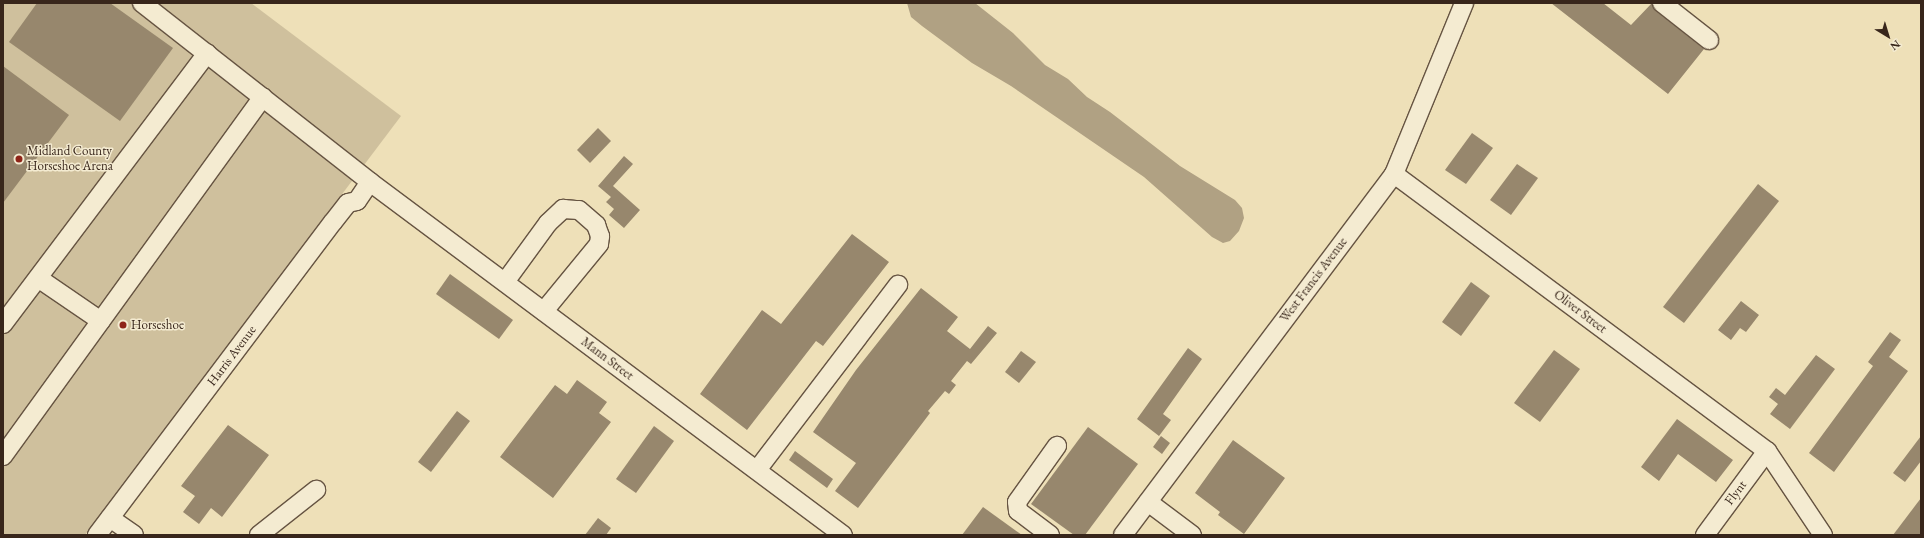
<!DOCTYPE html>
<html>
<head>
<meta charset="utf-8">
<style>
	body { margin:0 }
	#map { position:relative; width:1924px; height:538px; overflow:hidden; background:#eee0b8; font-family:"EB Garamond",serif }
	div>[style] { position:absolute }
	.green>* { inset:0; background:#cfc09d }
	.water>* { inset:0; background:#b0a183 }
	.building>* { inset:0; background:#97876d }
	.roads { filter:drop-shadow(1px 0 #665442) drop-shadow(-1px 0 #665442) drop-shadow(0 1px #665442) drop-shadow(0 -1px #665442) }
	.minor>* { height:18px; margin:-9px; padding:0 9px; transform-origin:9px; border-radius:9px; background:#f4ebd1 }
	.dots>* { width:11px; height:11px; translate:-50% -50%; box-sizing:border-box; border:2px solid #f4ebd1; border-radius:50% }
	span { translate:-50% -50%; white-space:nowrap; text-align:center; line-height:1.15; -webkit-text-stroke:3px #f4ebd1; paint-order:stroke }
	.poi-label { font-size:13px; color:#38261b }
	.left { translate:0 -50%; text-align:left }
	.street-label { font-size:13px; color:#38261b }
	.frame { position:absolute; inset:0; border:4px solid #38261b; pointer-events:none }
	.north { position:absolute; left:1868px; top:16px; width:40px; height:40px; -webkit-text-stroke:3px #f4ebd1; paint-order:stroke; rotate:142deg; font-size:11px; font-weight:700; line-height:16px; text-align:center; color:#38261b }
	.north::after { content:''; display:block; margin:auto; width:14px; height:18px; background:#38261b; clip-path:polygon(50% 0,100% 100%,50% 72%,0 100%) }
</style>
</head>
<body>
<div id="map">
	<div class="green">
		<i style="clip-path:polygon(3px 3px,251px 3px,401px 116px,85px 535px,3px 535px)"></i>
	</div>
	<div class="water">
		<i style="clip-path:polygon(907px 3px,975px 3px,1013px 33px,1045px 65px,1068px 79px,1087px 97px,1110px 112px,1180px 166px,1235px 200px,1242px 208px,1244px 218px,1239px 231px,1230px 241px,1223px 243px,1212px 237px,1144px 177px,1011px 86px,972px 63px,922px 26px,911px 17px)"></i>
	</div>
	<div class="building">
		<i style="clip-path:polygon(37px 3px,110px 3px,173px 48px,120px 121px,9px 42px)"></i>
		<i style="clip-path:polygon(1551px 3px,1603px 3px,1631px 25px,1652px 3px,1656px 11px,1704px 49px,1668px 94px)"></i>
		<i style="clip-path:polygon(3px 66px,69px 115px,3px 203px)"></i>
		<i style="clip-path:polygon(598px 128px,611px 141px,590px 163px,577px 150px)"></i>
		<i style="clip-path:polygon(1472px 133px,1493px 148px,1466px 184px,1445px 170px)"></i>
		<i style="clip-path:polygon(624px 156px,633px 164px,613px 186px,640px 210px,624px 228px,609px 215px,614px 209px,606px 202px,611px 197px,598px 186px)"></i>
		<i style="clip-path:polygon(1517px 164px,1538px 178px,1511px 215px,1490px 200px)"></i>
		<i style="clip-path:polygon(1758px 184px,1779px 201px,1684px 323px,1663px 307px)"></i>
		<i style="clip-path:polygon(852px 234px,889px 262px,823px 346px,816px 341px,747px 430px,700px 394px,762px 310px,781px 324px)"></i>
		<i style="clip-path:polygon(450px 274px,513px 320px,499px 339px,436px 294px)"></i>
		<i style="clip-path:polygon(1471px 282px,1490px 296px,1461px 336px,1442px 322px)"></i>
		<i style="clip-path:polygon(921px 288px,958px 317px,947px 331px,970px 349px,988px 326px,997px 333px,971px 364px,967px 361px,951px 381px,956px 385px,949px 394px,945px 391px,928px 411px,930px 413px,924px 421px,858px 508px,835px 491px,856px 463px,813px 432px,856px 370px)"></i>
		<i style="clip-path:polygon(1741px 301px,1759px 315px,1746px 332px,1740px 328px,1731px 340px,1718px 330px)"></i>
		<i style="clip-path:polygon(1890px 332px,1901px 340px,1889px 357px,1908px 371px,1834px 472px,1809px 453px,1873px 366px,1868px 362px)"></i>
		<i style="clip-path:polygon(1188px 348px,1202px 359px,1163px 414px,1171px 420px,1159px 436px,1137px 419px)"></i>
		<i style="clip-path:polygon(1554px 350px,1580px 369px,1540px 422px,1514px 403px)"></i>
		<i style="clip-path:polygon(1021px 351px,1036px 362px,1019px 383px,1005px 372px)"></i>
		<i style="clip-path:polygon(1816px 355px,1835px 369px,1790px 429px,1770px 414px,1778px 404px,1769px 397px,1776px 388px,1785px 395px)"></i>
		<i style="clip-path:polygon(577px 380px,607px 402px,599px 413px,611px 422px,553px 498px,500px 457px,555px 385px,567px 394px)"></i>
		<i style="clip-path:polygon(457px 411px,470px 421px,431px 472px,418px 462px)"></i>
		<i style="clip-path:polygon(1677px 419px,1733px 460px,1716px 482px,1678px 454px,1659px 481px,1641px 467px)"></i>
		<i style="clip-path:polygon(228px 425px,269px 455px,222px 517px,211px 508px,199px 524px,183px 512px,195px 496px,181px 486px)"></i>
		<i style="clip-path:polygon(654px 426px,674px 441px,636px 493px,616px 479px)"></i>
		<i style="clip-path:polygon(1088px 427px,1138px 464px,1085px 535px,1074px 535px,1031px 504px)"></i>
		<i style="clip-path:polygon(1161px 436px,1170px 443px,1162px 454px,1153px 447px)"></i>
		<i style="clip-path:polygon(1921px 436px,1921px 461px,1905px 482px,1893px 473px)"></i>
		<i style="clip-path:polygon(1233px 440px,1285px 478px,1244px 534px,1218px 515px,1220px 512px,1195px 493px)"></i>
		<i style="clip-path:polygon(795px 451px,833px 479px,827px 488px,789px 460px)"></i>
		<i style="clip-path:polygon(1921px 498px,1921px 535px,1893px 535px)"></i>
		<i style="clip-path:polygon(983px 507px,1022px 535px,962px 535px)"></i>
		<i style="clip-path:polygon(598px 518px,611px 528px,606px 535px,585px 535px)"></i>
	</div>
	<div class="roads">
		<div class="minor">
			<i style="left:142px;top:3px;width:290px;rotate:38.1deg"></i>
			<i style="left:370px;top:182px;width:590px;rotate:36.73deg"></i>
			<i style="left:1662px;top:3px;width:60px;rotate:38.2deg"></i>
			<i style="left:1394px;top:174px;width:465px;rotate:36.6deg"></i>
			<i style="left:1767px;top:451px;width:101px;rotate:56.3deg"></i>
			<i style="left:38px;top:278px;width:76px;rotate:34.3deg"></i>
			<i style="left:505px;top:282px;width:73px;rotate:-53.9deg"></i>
			<i style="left:548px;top:223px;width:21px;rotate:-43deg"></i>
			<i style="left:563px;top:209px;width:16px;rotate:4deg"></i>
			<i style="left:579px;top:210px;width:23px;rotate:41deg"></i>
			<i style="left:596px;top:225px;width:12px;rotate:70deg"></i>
			<i style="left:600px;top:236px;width:8px;rotate:97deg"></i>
			<i style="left:599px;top:244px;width:87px;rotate:129.4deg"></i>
			<i style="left:3px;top:324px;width:339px;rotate:-53deg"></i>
			<i style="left:3px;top:456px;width:443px;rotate:-54.1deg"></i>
			<i style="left:757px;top:470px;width:233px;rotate:-52.7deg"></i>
			<i style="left:1148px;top:502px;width:55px;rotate:36.9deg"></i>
			<i style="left:110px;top:518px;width:29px;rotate:35deg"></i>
			<i style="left:97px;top:535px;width:392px;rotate:-53deg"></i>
			<i style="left:333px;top:222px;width:24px;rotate:-52deg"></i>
			<i style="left:348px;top:203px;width:9px;rotate:-13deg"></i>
			<i style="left:357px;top:201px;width:23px;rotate:-56deg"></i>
			<i style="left:259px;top:535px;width:73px;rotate:-38.3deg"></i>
			<i style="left:1050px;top:535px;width:40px;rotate:-143deg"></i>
			<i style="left:1018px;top:511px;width:9px;rotate:-96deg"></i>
			<i style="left:1017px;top:502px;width:69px;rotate:-54.5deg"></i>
			<i style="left:1123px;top:535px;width:451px;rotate:-53.1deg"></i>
			<i style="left:1394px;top:174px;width:185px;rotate:-67.7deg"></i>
			<i style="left:1705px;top:535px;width:104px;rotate:-53.6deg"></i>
		</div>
	</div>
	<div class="dots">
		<i style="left:19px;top:159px;background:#8f2418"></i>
		<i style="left:123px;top:325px;background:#8f2418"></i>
	</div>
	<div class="poi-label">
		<span class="left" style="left:27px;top:159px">Midland County<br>Horseshoe Arena</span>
		<span class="left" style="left:131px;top:325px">Horseshoe</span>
	</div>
	<div class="street-label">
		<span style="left:1314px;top:280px;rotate:-53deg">West Francis Avenue</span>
		<span style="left:1580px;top:312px;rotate:37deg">Oliver Street</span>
		<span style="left:232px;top:356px;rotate:-53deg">Harris Avenue</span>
		<span style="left:607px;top:359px;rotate:37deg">Mann Street</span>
		<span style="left:1736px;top:493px;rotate:-53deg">Flynt</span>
	</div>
	<div class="frame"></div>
	<div class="north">N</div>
</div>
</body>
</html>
